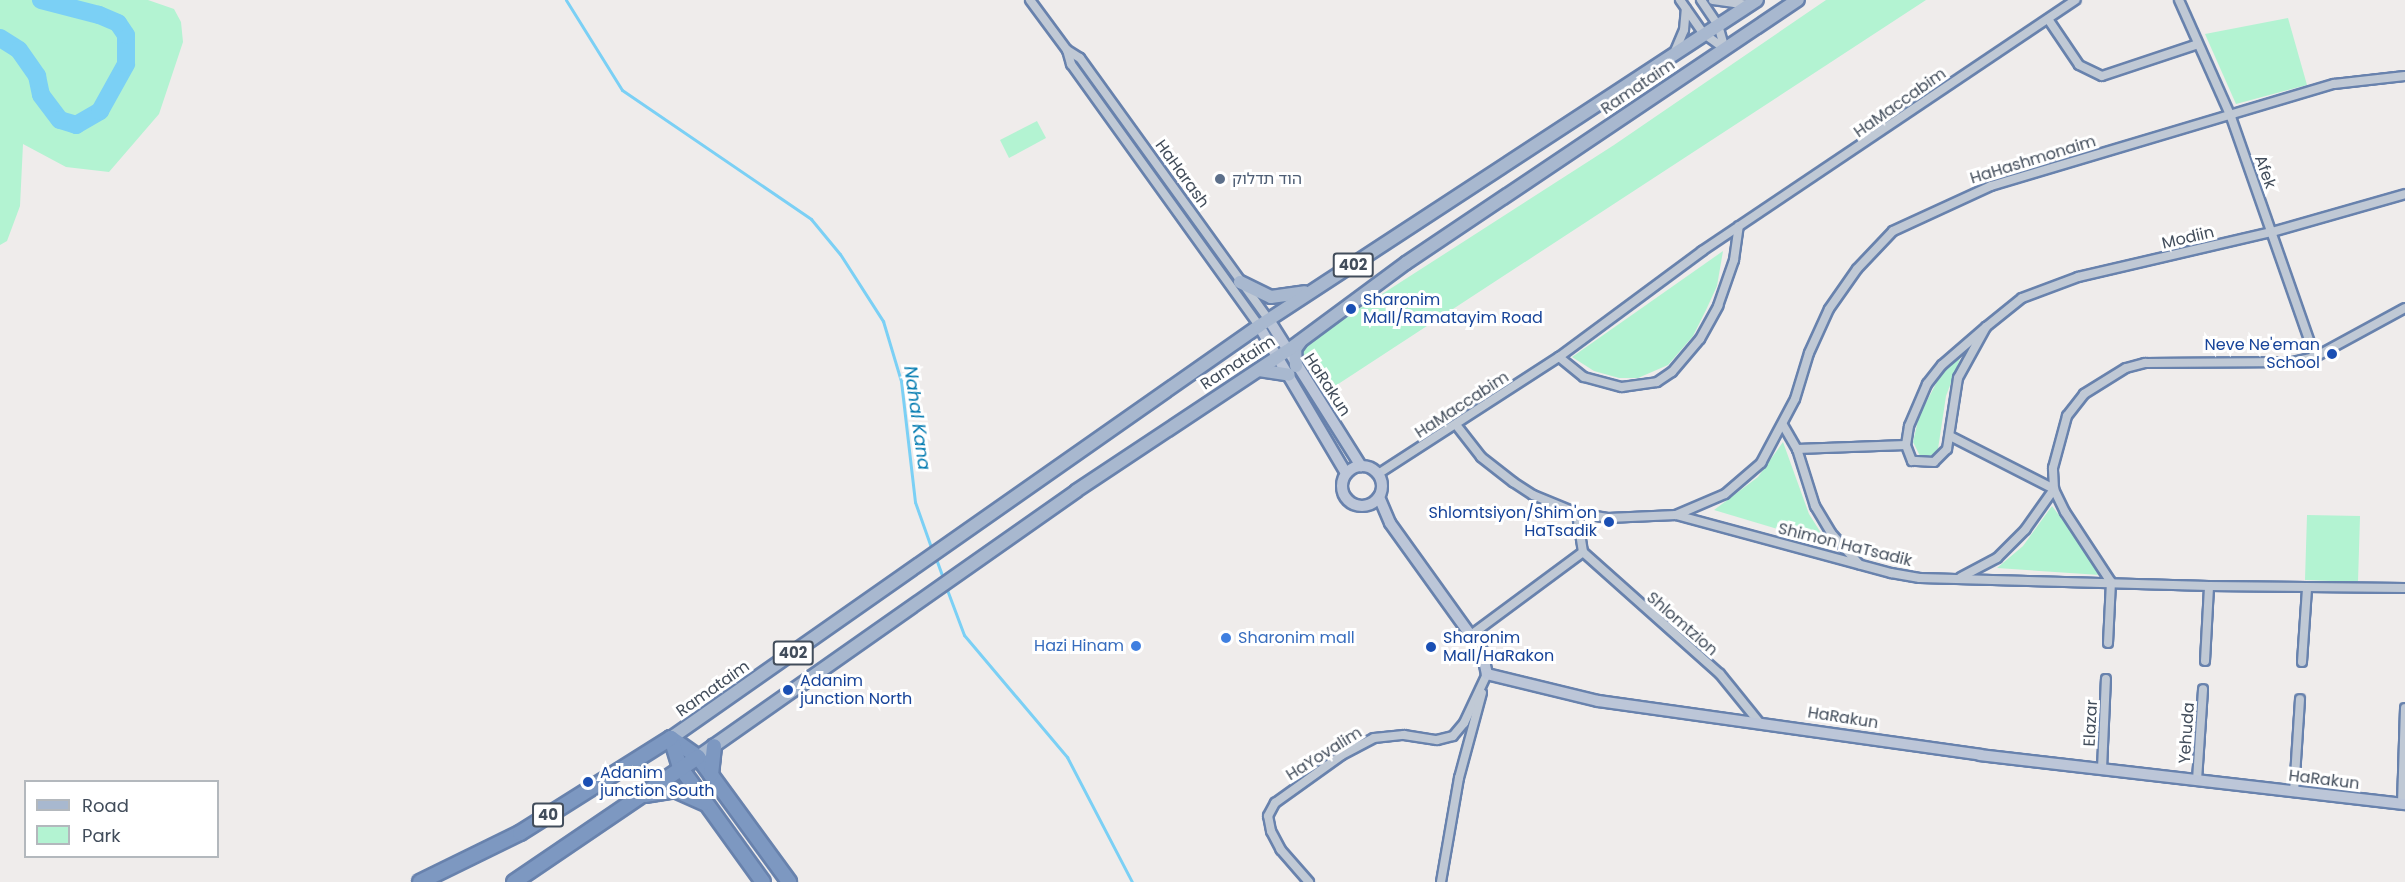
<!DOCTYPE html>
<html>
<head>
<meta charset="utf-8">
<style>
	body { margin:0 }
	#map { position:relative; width:2405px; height:882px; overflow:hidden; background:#efeceb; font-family:Poppins,"Noto Sans Hebrew",sans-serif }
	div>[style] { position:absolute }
	.green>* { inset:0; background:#b3f3d2 }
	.stream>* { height:3px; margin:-1.5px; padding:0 1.5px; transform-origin:1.5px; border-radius:1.5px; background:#7bd0f5 }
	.river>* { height:18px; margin:-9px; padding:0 9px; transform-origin:9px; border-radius:9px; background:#7bd0f5 }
	.roads { filter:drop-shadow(2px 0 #6882ad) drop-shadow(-2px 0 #6882ad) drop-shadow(0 2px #6882ad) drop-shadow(0 -2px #6882ad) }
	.street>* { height:8px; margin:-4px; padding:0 4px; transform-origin:4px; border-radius:4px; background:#c0c9d5 }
	.secondary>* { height:10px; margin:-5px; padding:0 5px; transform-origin:5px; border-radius:5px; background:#bcc6d8 }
	.secondary>.ring { margin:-5px; padding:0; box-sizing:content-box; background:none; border:10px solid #bcc6d8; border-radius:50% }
	.primary>* { height:12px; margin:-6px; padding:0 6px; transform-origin:6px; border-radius:6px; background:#a8b8cf }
	.highway>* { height:14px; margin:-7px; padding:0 7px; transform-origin:7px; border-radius:7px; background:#7d98c1 }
	.dots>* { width:16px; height:16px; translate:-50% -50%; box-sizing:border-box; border:3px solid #fff; border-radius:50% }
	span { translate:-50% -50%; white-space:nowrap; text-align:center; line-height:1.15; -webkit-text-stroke:6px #fff; paint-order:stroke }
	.shield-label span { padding:2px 4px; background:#fff; border:2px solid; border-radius:4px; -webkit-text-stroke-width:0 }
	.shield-label { font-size:15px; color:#424d5b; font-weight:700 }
	.street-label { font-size:16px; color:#424d5b }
	.service-label { font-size:16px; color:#4e5e75 }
	.left { translate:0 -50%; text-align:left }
	.transit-label { font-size:16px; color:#164399 }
	.right { translate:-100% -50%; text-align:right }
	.shop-label { font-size:16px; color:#366cbe }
	.water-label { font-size:18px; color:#007ab0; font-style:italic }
	.legend { position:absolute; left:24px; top:780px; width:195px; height:78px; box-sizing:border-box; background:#fff; border:2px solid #b3b8bd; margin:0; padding:8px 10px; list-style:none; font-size:18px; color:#424d5b }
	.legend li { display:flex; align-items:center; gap:12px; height:30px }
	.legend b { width:30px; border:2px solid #b3b8bd }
</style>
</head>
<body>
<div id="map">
	<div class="green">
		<i style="clip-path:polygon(0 0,148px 0,174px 9px,181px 22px,183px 42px,159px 114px,109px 172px,66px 167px,23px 144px,20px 206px,7px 241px,0 245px)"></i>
		<i style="clip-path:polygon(1826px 0,1926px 0,1326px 392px,1305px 364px,1303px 352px,1309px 341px,1614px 145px)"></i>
		<i style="clip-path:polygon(2288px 18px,2307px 85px,2236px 104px,2205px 34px)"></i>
		<i style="clip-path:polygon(1037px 121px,1046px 138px,1009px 158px,1000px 140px)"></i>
		<i style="clip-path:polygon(1723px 251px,1717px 286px,1706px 310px,1693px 336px,1668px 365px,1638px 378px,1619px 378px,1594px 371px,1572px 357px)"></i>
		<i style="clip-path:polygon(1961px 356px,1946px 396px,1938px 449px,1929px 458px,1921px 458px,1913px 442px,1919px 416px,1940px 376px)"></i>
		<i style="clip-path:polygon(1783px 442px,1809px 514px,1828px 544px,1714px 510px,1758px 477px)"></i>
		<i style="clip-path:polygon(2052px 506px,2089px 555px,2100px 575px,1997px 568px,2023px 546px)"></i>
		<i style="clip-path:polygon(2307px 515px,2360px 516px,2358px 582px,2305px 580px)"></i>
	</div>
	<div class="stream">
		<i style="left:566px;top:0;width:106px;rotate:58.1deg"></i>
		<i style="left:622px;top:90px;width:229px;rotate:34.3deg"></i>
		<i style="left:811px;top:219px;width:45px;rotate:50.4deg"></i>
		<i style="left:840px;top:254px;width:80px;rotate:57.3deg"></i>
		<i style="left:883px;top:321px;width:63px;rotate:73.3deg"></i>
		<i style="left:901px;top:381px;width:122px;rotate:83.4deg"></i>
		<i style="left:915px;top:502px;width:51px;rotate:70.5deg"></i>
		<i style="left:935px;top:556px;width:27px;rotate:70deg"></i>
		<i style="left:946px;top:587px;width:51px;rotate:69.4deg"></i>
		<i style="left:964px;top:635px;width:160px;rotate:49.8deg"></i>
		<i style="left:1067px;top:757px;width:141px;rotate:62.5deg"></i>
	</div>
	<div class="river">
		<i style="left:0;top:38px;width:22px;rotate:32deg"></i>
		<i style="left:19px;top:50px;width:32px;rotate:55deg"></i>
		<i style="left:37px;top:76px;width:19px;rotate:78deg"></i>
		<i style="left:41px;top:95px;width:31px;rotate:53deg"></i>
		<i style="left:60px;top:120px;width:17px;rotate:17deg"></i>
		<i style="left:76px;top:125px;width:28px;rotate:-30deg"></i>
		<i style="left:100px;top:111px;width:54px;rotate:-61deg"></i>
		<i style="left:126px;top:64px;width:29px;rotate:-90deg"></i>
		<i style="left:126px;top:35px;width:14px;rotate:-124deg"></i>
		<i style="left:118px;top:23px;width:21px;rotate:-157deg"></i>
		<i style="left:99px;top:15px;width:60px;rotate:-165.5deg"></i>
	</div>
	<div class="roads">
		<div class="street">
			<i style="left:1030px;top:0;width:62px;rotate:53.5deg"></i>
			<i style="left:1067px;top:50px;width:15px;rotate:32deg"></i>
			<i style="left:1080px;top:58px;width:323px;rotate:54.2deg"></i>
			<i style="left:1680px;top:0;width:40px;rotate:55.1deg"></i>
			<i style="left:1703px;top:33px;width:27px;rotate:36deg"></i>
			<i style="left:1701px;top:0;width:30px;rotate:56deg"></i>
			<i style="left:1718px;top:25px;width:25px;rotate:74deg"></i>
			<i style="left:1713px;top:0;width:34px;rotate:8deg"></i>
			<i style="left:2179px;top:0;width:128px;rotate:66deg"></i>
			<i style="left:2231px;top:117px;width:254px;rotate:70.7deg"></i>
			<i style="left:2048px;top:19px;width:55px;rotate:56deg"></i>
			<i style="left:2079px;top:65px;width:25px;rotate:26deg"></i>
			<i style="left:2102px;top:76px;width:101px;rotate:-18.4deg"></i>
			<i style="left:1067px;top:50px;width:15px;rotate:74deg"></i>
			<i style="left:1071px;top:64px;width:322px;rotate:54.3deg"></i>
			<i style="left:1675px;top:51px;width:23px;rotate:-67deg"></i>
			<i style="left:1684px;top:30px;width:21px;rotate:-85deg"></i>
			<i style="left:1986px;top:327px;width:58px;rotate:118.8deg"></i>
			<i style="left:1958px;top:378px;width:72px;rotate:98.8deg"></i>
			<i style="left:1947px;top:449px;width:18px;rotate:135deg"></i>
			<i style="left:1934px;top:462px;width:22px;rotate:-177deg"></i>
			<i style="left:1912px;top:461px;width:17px;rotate:-111deg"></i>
			<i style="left:1906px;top:445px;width:19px;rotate:-81deg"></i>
			<i style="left:1909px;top:426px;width:46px;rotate:-66.8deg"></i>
			<i style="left:1927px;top:384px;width:24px;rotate:-52deg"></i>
			<i style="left:1942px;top:365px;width:58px;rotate:-40.8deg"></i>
			<i style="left:1986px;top:327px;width:46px;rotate:-38.9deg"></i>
			<i style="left:2022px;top:298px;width:60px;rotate:-20.6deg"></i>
			<i style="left:2078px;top:277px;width:199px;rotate:-13.1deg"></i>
			<i style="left:2272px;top:232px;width:138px;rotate:-15.9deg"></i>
			<i style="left:1559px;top:357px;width:32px;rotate:39deg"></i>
			<i style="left:1584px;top:377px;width:39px;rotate:15deg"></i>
			<i style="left:1622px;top:387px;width:35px;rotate:-8deg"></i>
			<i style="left:1657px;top:382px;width:18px;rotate:-34deg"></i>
			<i style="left:1672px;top:372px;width:43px;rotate:-49.7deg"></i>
			<i style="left:1700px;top:339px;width:38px;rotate:-61deg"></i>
			<i style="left:1718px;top:306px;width:49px;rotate:-70.8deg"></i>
			<i style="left:1734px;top:260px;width:34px;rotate:-82deg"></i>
			<i style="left:1783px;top:425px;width:28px;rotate:60deg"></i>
			<i style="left:1797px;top:449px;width:60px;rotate:72.5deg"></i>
			<i style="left:1815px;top:506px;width:31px;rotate:59deg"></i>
			<i style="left:1831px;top:533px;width:42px;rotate:47.9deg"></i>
			<i style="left:1457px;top:426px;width:39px;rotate:52deg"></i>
			<i style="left:1481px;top:457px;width:41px;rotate:38deg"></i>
			<i style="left:1513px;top:482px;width:24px;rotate:33deg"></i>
			<i style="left:1533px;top:495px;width:48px;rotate:22.2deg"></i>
			<i style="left:1577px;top:513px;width:31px;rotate:9deg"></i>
			<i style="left:1608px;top:518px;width:68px;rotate:-2.5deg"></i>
			<i style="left:1676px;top:515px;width:223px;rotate:15.1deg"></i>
			<i style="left:1891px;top:573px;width:29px;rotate:10deg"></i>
			<i style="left:1920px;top:578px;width:289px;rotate:1.6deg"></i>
			<i style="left:2209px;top:586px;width:196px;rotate:0.6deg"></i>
			<i style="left:1950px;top:436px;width:117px;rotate:27deg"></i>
			<i style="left:1797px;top:449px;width:109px;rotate:-2.1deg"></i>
			<i style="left:1378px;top:474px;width:216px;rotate:-32.9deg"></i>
			<i style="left:1559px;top:357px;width:178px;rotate:-36.5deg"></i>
			<i style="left:1702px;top:251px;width:450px;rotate:-33.9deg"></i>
			<i style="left:1676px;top:515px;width:53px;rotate:-23.2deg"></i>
			<i style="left:1725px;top:494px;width:48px;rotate:-40.7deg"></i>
			<i style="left:1761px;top:463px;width:72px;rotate:-62deg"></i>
			<i style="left:1795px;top:399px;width:48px;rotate:-73.1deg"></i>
			<i style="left:1809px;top:353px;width:48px;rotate:-65.6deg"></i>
			<i style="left:1829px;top:309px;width:49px;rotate:-55deg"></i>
			<i style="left:1857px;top:269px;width:52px;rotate:-46.5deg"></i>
			<i style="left:1893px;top:231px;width:108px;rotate:-24.7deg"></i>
			<i style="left:1991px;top:186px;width:358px;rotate:-16.6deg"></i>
			<i style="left:2334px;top:84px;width:71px;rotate:-6.4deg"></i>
			<i style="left:1583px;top:552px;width:183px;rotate:41.7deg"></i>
			<i style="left:1720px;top:674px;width:60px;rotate:51deg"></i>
			<i style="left:1961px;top:577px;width:41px;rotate:-27.8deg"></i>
			<i style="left:1997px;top:558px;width:40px;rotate:-45deg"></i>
			<i style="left:2025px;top:530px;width:50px;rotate:-54.7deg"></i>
			<i style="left:1471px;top:635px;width:139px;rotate:-36.5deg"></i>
			<i style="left:1583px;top:552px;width:39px;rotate:-99deg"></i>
			<i style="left:2108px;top:643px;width:61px;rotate:-87.2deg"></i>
			<i style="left:2111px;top:582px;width:84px;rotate:-123.3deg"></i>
			<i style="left:2065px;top:512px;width:25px;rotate:-116deg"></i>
			<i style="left:2054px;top:489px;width:21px;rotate:-93deg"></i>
			<i style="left:2053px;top:468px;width:54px;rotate:-74.9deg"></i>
			<i style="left:2067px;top:416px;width:28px;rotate:-52deg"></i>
			<i style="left:2084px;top:394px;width:49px;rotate:-31.8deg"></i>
			<i style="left:2126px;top:368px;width:20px;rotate:-15deg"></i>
			<i style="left:2145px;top:363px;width:148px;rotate:-0.4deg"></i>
			<i style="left:2293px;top:362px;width:23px;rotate:-13deg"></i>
			<i style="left:2315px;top:357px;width:102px;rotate:-28.6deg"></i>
			<i style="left:2205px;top:661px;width:75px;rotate:-86.9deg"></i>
			<i style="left:2302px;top:662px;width:74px;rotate:-86.1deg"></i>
			<i style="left:2102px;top:769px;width:90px;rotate:-87.5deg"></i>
			<i style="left:2197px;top:780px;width:91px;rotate:-86.2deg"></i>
			<i style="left:2294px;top:792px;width:93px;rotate:-86.3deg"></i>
			<i style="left:2402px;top:804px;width:96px;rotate:-88.2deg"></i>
			<i style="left:1309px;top:882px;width:43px;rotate:-131.2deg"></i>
			<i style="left:1281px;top:850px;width:21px;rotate:-118deg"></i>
			<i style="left:1271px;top:831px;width:15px;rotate:-101deg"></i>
			<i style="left:1268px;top:816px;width:15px;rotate:-62deg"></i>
			<i style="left:1275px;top:803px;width:82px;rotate:-35.6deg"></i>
			<i style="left:1342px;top:755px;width:36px;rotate:-28deg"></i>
			<i style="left:1374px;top:738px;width:30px;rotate:-6deg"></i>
			<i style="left:1404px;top:735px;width:33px;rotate:9deg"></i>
			<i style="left:1437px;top:740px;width:16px;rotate:-14deg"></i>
			<i style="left:1453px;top:736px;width:17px;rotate:-50deg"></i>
			<i style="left:1464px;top:723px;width:54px;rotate:-64.9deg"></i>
			<i style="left:1441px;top:882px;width:106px;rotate:-80.2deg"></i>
			<i style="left:1459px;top:778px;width:88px;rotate:-74.9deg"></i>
		</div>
		<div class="secondary">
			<i style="left:1269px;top:320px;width:173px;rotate:57.8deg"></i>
			<i style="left:1259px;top:326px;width:171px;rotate:59.4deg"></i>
			<i class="ring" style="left:1342px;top:466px;width:30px;height:30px"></i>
			<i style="left:1379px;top:497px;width:28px;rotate:67deg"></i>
			<i style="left:1390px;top:523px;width:158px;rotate:54.3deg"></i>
			<i style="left:1482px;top:651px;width:24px;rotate:78deg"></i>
			<i style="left:1487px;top:674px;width:114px;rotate:13.7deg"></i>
			<i style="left:1598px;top:701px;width:386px;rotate:8deg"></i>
			<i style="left:1980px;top:755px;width:428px;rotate:6.6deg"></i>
		</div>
		<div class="primary">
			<i style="left:1240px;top:282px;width:34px;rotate:26deg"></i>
			<i style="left:1271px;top:297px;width:34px;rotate:-8deg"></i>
			<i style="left:1296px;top:366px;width:17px;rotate:-93deg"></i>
			<i style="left:1295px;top:349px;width:9px;rotate:-54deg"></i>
			<i style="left:1259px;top:370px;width:30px;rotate:9deg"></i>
			<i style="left:671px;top:738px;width:718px;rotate:-35.02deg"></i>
			<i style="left:1259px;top:326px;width:595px;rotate:-33.21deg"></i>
			<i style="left:698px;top:757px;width:462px;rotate:-35.1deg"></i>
			<i style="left:1076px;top:491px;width:253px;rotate:-33.6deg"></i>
			<i style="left:1287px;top:351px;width:148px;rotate:-36.5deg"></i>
			<i style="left:1406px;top:263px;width:472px;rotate:-33.9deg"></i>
		</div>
		<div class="highway">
			<i style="left:671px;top:738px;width:33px;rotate:35deg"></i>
			<i style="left:698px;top:757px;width:155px;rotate:53.9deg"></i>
			<i style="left:671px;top:738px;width:30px;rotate:73deg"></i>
			<i style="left:680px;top:767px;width:142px;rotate:54.2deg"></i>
			<i style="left:711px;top:775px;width:29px;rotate:-84deg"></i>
			<i style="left:645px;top:795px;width:30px;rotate:-9deg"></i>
			<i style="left:675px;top:790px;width:32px;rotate:24deg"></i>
			<i style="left:420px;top:882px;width:111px;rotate:-26.1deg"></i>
			<i style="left:520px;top:833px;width:178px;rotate:-32.2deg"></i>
			<i style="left:514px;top:882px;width:222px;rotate:-34.2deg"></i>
		</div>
	</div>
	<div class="dots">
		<i style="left:1220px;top:179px;background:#5c6f8a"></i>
		<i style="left:1351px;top:309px;background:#1a4fb4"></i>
		<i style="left:2332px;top:354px;background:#1a4fb4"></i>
		<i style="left:1609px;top:522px;background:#1a4fb4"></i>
		<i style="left:1226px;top:638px;background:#3f7fe0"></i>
		<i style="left:1136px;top:646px;background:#3f7fe0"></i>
		<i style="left:1431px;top:647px;background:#1a4fb4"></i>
		<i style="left:788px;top:690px;background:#1a4fb4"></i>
		<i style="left:588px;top:782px;background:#1a4fb4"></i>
	</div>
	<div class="shield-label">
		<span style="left:1353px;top:265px">402</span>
		<span style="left:793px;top:653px">402</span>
		<span style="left:548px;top:815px">40</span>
	</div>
	<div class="street-label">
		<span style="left:1638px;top:87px;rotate:-34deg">Ramataim</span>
		<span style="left:1900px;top:103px;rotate:-35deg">HaMaccabim</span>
		<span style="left:2033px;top:160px;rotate:-17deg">HaHashmonaim</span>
		<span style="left:2265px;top:172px;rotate:70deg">Afek</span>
		<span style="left:1182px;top:174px;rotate:54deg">HaHarash</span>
		<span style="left:2188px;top:238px;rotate:-13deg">Modiin</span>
		<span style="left:1238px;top:363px;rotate:-33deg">Ramataim</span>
		<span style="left:1327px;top:385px;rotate:57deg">HaRakun</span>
		<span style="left:1462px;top:405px;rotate:-33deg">HaMaccabim</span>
		<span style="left:1845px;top:545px;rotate:14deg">Shimon HaTsadik</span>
		<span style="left:1682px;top:624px;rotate:41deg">Shlomtzion</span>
		<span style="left:713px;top:689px;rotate:-35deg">Ramataim</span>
		<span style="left:1843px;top:718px;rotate:9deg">HaRakun</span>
		<span style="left:2091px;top:723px;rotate:-87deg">Elazar</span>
		<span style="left:2187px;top:733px;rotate:-86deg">Yehuda</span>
		<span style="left:1324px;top:754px;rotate:-32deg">HaYovalim</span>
		<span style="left:2324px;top:780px;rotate:7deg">HaRakun</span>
	</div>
	<div class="service-label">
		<span class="left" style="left:1232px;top:179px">הוד תדלוק</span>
	</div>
	<div class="transit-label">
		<span class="left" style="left:1363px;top:309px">Sharonim<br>Mall/Ramatayim Road</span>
		<span class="right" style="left:2320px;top:354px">Neve Ne'eman<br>School</span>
		<span class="right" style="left:1597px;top:522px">Shlomtsiyon/Shim'on<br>HaTsadik</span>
		<span class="left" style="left:1443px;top:647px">Sharonim<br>Mall/HaRakon</span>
		<span class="left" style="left:800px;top:690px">Adanim<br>junction North</span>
		<span class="left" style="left:600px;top:782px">Adanim<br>junction South</span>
	</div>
	<div class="shop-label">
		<span class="left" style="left:1238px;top:638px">Sharonim mall</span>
		<span class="right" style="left:1124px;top:646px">Hazi Hinam</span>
	</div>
	<div class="water-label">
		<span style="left:917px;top:418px;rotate:82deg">Nahal Kana</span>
	</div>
	<ul class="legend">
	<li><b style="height:8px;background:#a8b8cf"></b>Road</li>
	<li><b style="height:16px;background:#b3f3d2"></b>Park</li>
	</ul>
</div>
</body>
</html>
